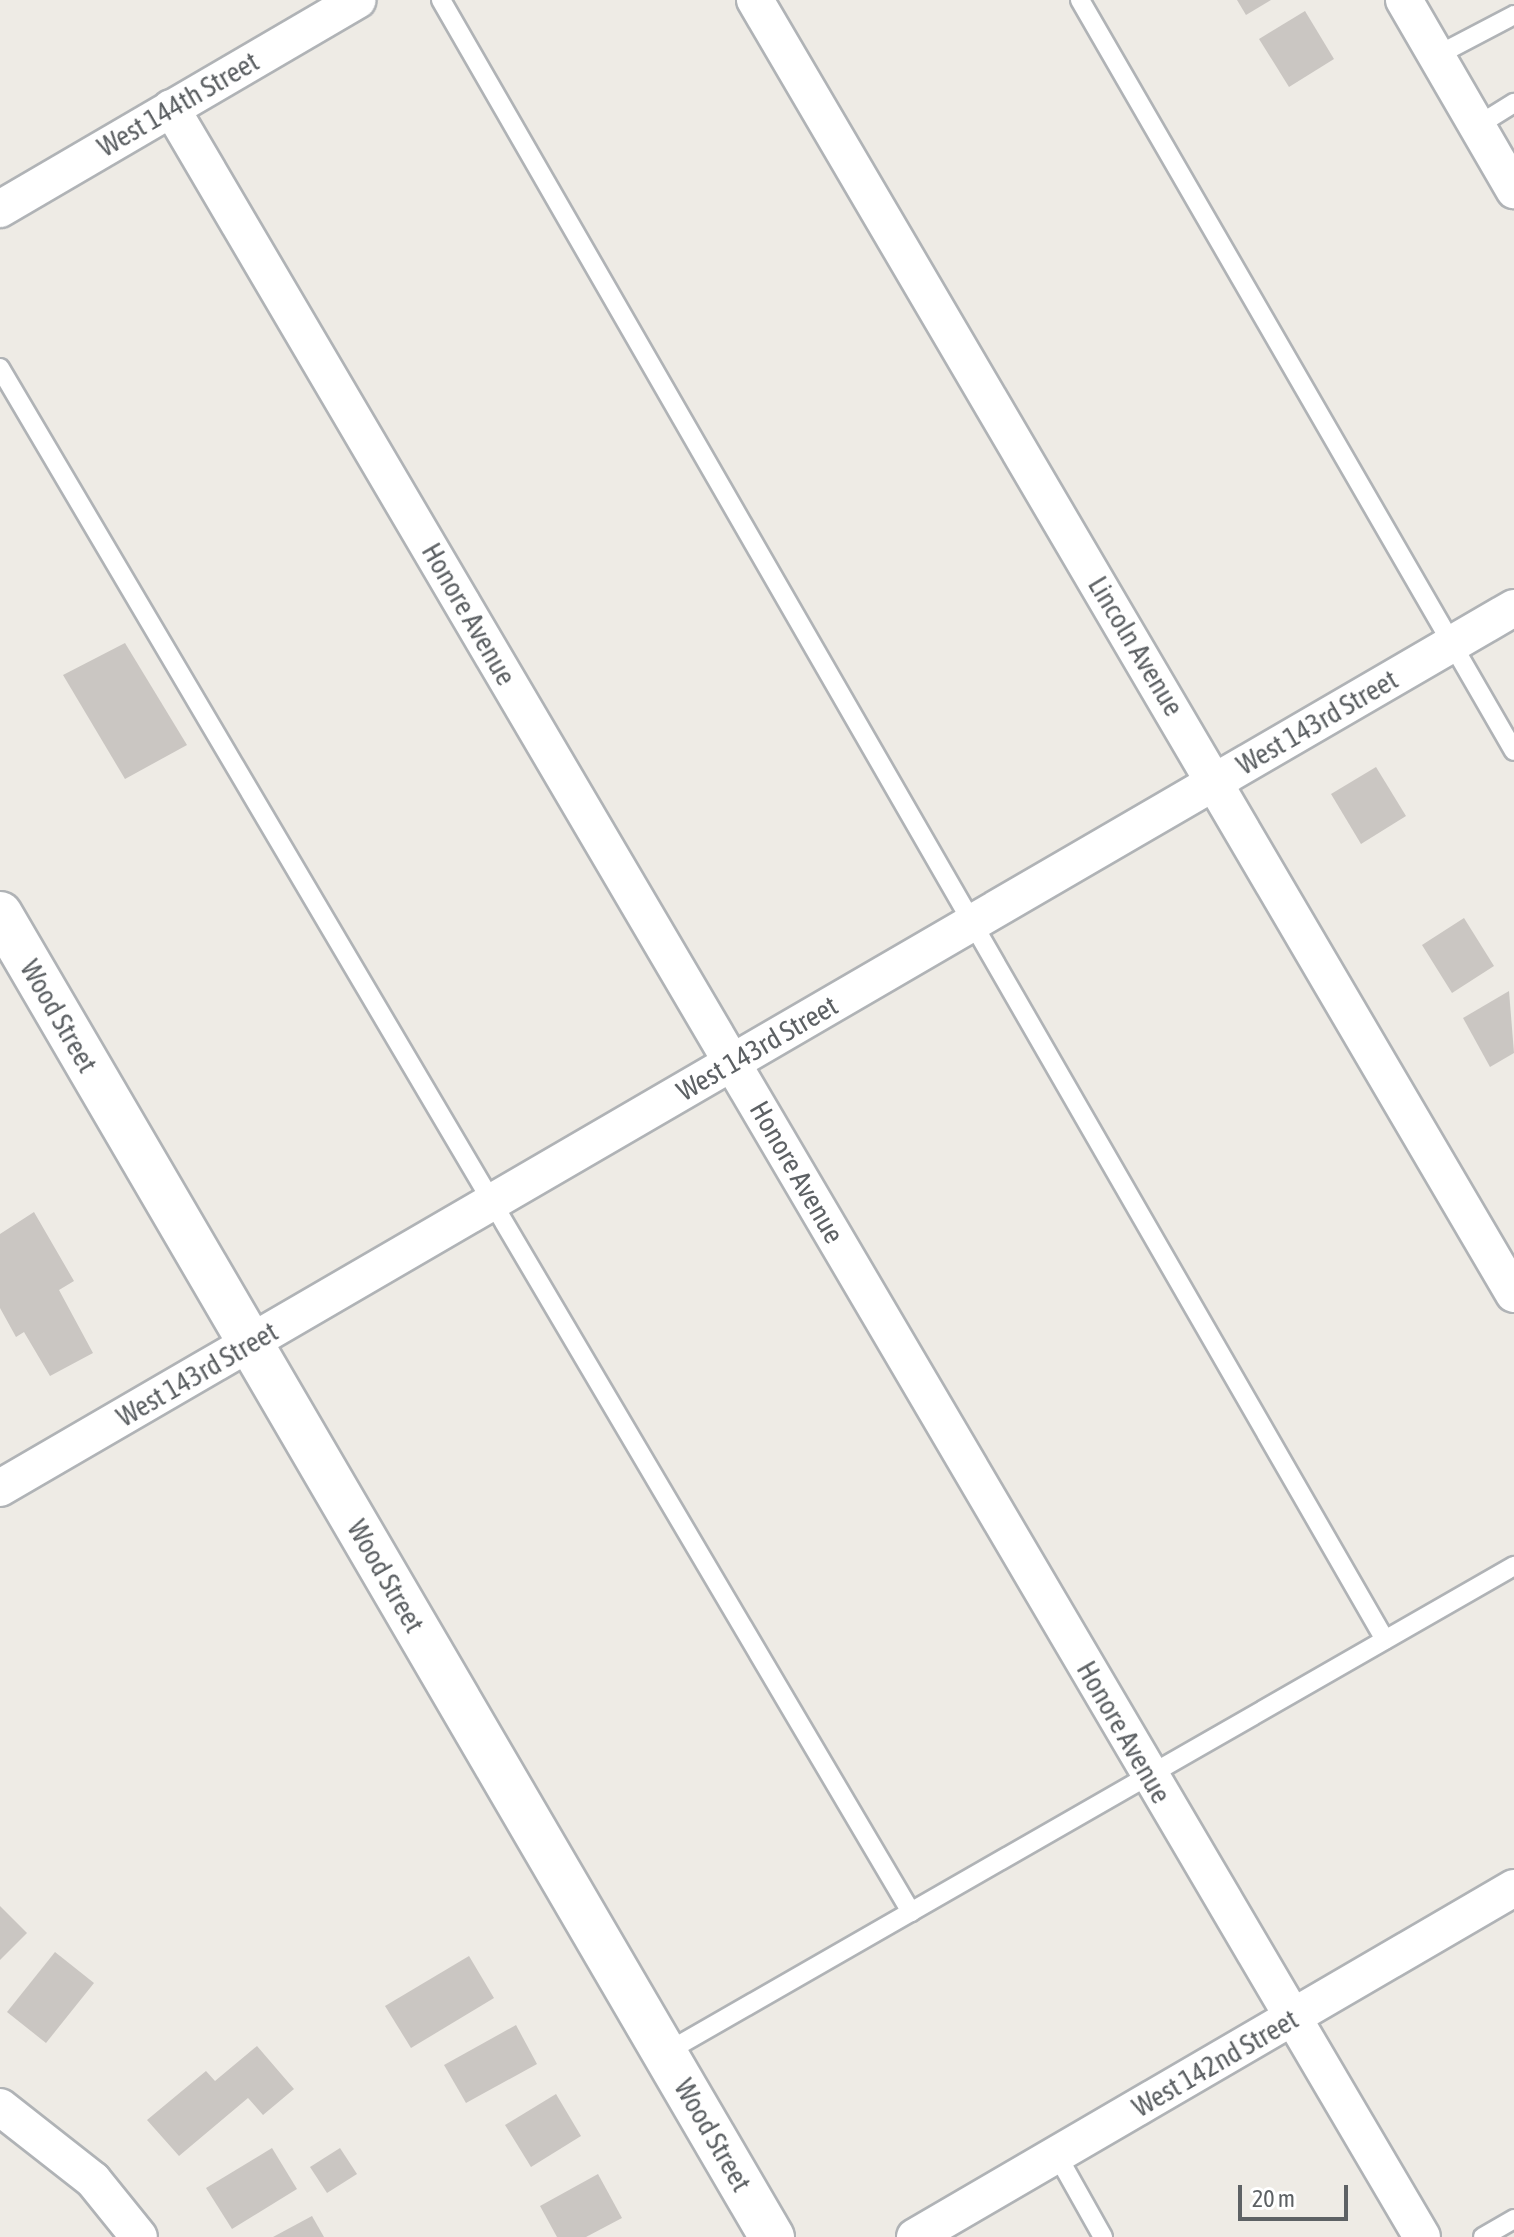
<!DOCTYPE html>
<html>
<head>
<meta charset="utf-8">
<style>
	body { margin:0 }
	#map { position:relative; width:1514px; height:2237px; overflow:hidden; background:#eeebe5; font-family:"Asap Condensed",sans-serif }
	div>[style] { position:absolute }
	.building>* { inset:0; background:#cac6c2 }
	.roads { filter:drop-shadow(2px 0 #b0b3b6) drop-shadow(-2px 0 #b0b3b6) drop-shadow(0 2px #b0b3b6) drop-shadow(0 -2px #b0b3b6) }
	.lane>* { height:18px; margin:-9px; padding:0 9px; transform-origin:9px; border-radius:9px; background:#fff }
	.street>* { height:36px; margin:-18px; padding:0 18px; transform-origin:18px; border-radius:18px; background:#fff }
	.secondary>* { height:44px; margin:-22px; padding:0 22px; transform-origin:22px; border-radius:22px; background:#fff }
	span { translate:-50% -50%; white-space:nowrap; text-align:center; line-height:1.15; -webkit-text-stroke:7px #fff; paint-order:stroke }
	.street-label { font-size:28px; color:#5d6164 }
	.scale { position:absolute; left:1238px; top:2185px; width:110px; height:36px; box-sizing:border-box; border:4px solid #5d6164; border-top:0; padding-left:10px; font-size:24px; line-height:28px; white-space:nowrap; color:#5d6164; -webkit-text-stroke:6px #fff; paint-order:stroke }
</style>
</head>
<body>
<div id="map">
	<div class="building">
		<i style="clip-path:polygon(1237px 0,1271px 0,1246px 15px)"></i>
		<i style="clip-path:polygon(1305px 11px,1334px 59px,1289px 87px,1259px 39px)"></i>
		<i style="clip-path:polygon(125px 643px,187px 745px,125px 779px,63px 675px)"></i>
		<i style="clip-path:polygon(1376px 767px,1406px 816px,1361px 844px,1331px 794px)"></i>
		<i style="clip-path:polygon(1464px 918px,1494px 966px,1452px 993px,1422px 945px)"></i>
		<i style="clip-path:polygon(1509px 991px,1514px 1053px,1490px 1067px,1463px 1018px)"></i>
		<i style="clip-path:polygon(34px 1212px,74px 1281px,59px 1290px,93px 1353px,50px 1376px,24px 1332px,16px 1337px,0 1308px,0 1234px)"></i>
		<i style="clip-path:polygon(0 1906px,27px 1933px,0 1960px)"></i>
		<i style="clip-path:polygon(55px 1952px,94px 1983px,46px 2043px,7px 2012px)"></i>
		<i style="clip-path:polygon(469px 1956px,494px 1998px,411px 2048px,385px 2006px)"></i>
		<i style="clip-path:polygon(516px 2025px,537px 2064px,466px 2103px,444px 2065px)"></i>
		<i style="clip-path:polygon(257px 2046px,294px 2089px,263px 2115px,248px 2098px,179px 2156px,147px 2120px,206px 2071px,215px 2081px)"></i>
		<i style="clip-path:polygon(556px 2094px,581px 2136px,531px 2167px,505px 2125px)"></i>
		<i style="clip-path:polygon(272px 2148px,297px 2189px,232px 2229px,206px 2188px)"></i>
		<i style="clip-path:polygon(340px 2148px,357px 2174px,327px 2193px,310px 2167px)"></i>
		<i style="clip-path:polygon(598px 2174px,622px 2218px,586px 2237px,557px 2237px,540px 2206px)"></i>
		<i style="clip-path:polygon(312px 2216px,324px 2237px,273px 2237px)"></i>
	</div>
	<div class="roads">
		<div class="lane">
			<i style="left:441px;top:0;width:1892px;rotate:60.07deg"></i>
			<i style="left:1080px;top:0;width:867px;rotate:59.98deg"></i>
			<i style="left:1436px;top:56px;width:88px;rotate:-27.7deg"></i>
			<i style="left:1477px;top:126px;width:44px;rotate:-31.9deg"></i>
			<i style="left:0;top:368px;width:1793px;rotate:59.46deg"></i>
			<i style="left:665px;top:2053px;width:979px;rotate:-29.84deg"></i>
			<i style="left:1057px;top:2155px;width:94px;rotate:60.7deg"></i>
			<i style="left:1483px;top:2237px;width:36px;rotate:-30deg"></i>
		</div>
		<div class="street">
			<i style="left:755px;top:0;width:1500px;rotate:59.61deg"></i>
			<i style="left:1404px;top:0;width:220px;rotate:59.9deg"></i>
			<i style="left:171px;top:108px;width:2469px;rotate:59.56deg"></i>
			<i style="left:0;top:209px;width:414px;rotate:-30.3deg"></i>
			<i style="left:0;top:1488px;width:1751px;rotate:-30.17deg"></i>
			<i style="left:0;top:2107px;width:118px;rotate:38.1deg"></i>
			<i style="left:93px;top:2180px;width:73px;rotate:51.1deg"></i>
			<i style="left:915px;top:2237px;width:693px;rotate:-30.23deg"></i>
		</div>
		<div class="secondary">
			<i style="left:0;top:914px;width:1532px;rotate:59.74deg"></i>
		</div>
	</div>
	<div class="street-label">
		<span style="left:178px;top:104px;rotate:-30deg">West 144th Street</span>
		<span style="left:469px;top:614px;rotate:60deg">Honore Avenue</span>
		<span style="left:1136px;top:646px;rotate:59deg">Lincoln Avenue</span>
		<span style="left:1317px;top:722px;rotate:-30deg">West 143rd Street</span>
		<span style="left:59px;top:1016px;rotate:60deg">Wood Street</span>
		<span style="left:757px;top:1048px;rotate:-30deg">West 143rd Street</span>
		<span style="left:797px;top:1172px;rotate:60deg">Honore Avenue</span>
		<span style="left:197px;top:1374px;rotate:-30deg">West 143rd Street</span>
		<span style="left:386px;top:1576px;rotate:60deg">Wood Street</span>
		<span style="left:1124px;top:1732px;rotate:60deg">Honore Avenue</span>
		<span style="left:1215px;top:2063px;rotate:-30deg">West 142nd Street</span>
		<span style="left:713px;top:2135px;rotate:60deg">Wood Street</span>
	</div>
	<div class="scale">20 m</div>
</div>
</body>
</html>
